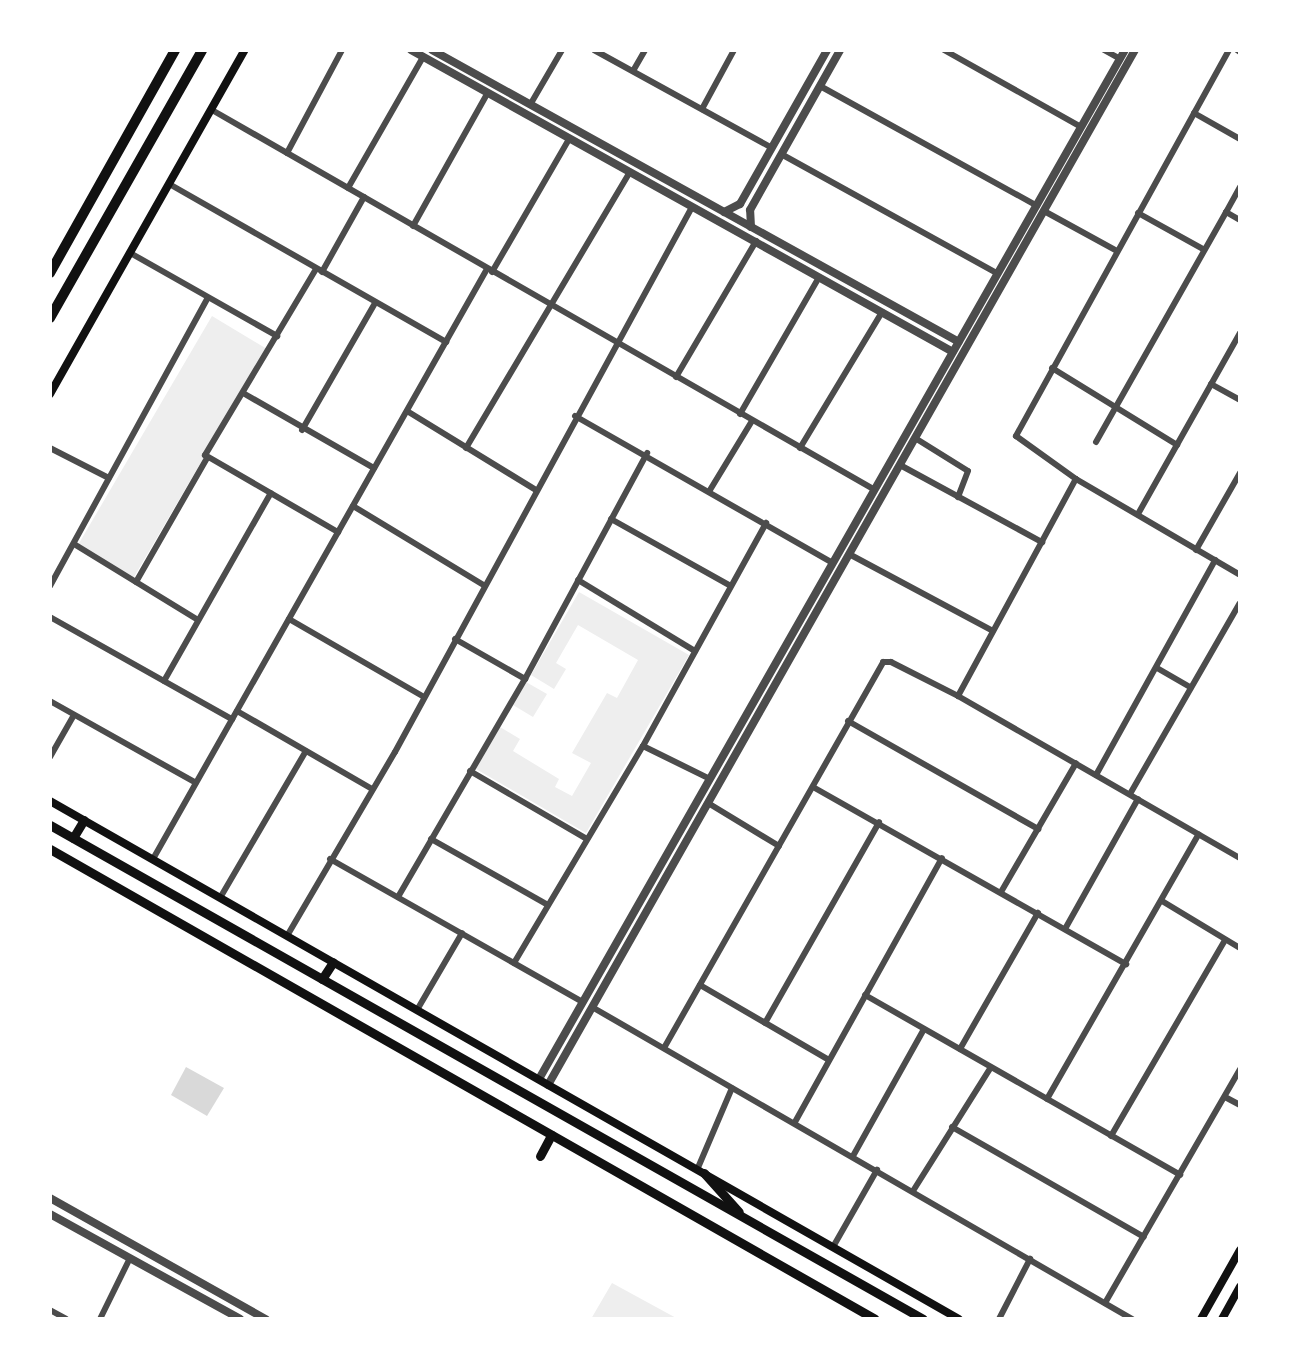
<!DOCTYPE html>
<html>
<head>
<meta charset="utf-8">
<style>
	body { margin:0 }
	#map { position:relative; width:1290px; height:1369px; overflow:hidden; background:#fff; font-family:"Golos Text",sans-serif }
	div>[style] { position:absolute }
	.green>* { inset:0; background:#eee }
	.water>* { inset:0; background:#d9d9d9 }
	.minor>* { height:6px; margin:-3px; padding:0 3px; transform-origin:3px; border-radius:3px; background:#4c4c4c }
	.tertiary>* { height:8px; margin:-4px; padding:0 4px; transform-origin:4px; border-radius:4px; background:#4c4c4c }
	.secondary>* { height:8px; margin:-4px; padding:0 4px; transform-origin:4px; border-radius:4px; background:#111 }
	.primary>* { height:9px; margin:-4.5px; padding:0 4.5px; transform-origin:4.5px; border-radius:4.5px; background:#111 }
	.trunk>* { height:10px; margin:-5px; padding:0 5px; transform-origin:5px; border-radius:5px; background:#111 }
	span { translate:-50% -50%; white-space:nowrap; text-align:center; line-height:1.15; -webkit-text-stroke:8px #fff; paint-order:stroke }
	.frame { position:absolute; inset:0; border:52px solid #fff; pointer-events:none }
</style>
</head>
<body>
<div id="map">
	<div class="green">
		<i style="clip-path:polygon(212px 316px,267px 349px,134px 577px,78px 545px)"></i>
		<i style="clip-path:polygon(579px 592px,689px 655px,586px 833px,476px 769px,500px 727px,520px 739px,513px 751px,559px 779px,555px 787px,572px 796px,591px 763px,572px 753px,607px 693px,617px 698px,638px 660px,578px 625px,556px 663px,566px 669px,554px 689px,531px 675px)"></i>
		<i style="clip-path:polygon(526px 682px,547px 694px,533px 717px,513px 705px)"></i>
		<i style="clip-path:polygon(612px 1283px,678px 1319px,591px 1319px)"></i>
	</div>
	<div class="water">
		<i style="clip-path:polygon(186px 1067px,224px 1088px,207px 1116px,171px 1095px)"></i>
	</div>
	<div class="minor">
		<i style="left:594px;top:50px;width:203px;rotate:28.8deg"></i>
		<i style="left:944px;top:50px;width:157px;rotate:29.3deg"></i>
		<i style="left:1104px;top:50px;width:18px;rotate:29deg"></i>
		<i style="left:1229px;top:50px;width:441px;rotate:118.9deg"></i>
		<i style="left:1016px;top:436px;width:74px;rotate:35.6deg"></i>
		<i style="left:1076px;top:479px;width:190px;rotate:30.3deg"></i>
		<i style="left:1237px;top:50px;width:4px;rotate:34deg"></i>
		<i style="left:633px;top:71px;width:24px;rotate:-60deg"></i>
		<i style="left:820px;top:86px;width:248px;rotate:28.9deg"></i>
		<i style="left:530px;top:105px;width:64px;rotate:-59.8deg"></i>
		<i style="left:702px;top:109px;width:67px;rotate:-61.5deg"></i>
		<i style="left:212px;top:110px;width:764px;rotate:29.82deg"></i>
		<i style="left:1194px;top:113px;width:53px;rotate:29.5deg"></i>
		<i style="left:287px;top:153px;width:117px;rotate:-61.9deg"></i>
		<i style="left:781px;top:154px;width:248px;rotate:28.9deg"></i>
		<i style="left:171px;top:185px;width:317px;rotate:29.7deg"></i>
		<i style="left:1240px;top:187px;width:29px;rotate:119deg"></i>
		<i style="left:1226px;top:212px;width:16px;rotate:30deg"></i>
		<i style="left:348px;top:188px;width:151px;rotate:-60.2deg"></i>
		<i style="left:1044px;top:211px;width:83px;rotate:28.7deg"></i>
		<i style="left:1138px;top:213px;width:74px;rotate:29deg"></i>
		<i style="left:413px;top:226px;width:151px;rotate:-60.7deg"></i>
		<i style="left:132px;top:254px;width:167px;rotate:29.5deg"></i>
		<i style="left:316px;top:269px;width:217px;rotate:120.8deg"></i>
		<i style="left:205px;top:455px;width:154px;rotate:30.1deg"></i>
		<i style="left:322px;top:272px;width:86px;rotate:-60.8deg"></i>
		<i style="left:492px;top:272px;width:154px;rotate:-59.9deg"></i>
		<i style="left:1052px;top:368px;width:147px;rotate:31.6deg"></i>
		<i style="left:676px;top:377px;width:158px;rotate:-59.5deg"></i>
		<i style="left:1211px;top:384px;width:33px;rotate:29deg"></i>
		<i style="left:243px;top:393px;width:151px;rotate:29.8deg"></i>
		<i style="left:407px;top:411px;width:151px;rotate:31.5deg"></i>
		<i style="left:740px;top:414px;width:158px;rotate:-60deg"></i>
		<i style="left:575px;top:416px;width:297px;rotate:29.7deg"></i>
		<i style="left:302px;top:430px;width:146px;rotate:-60.1deg"></i>
		<i style="left:915px;top:438px;width:62px;rotate:31.9deg"></i>
		<i style="left:968px;top:471px;width:28px;rotate:111deg"></i>
		<i style="left:1096px;top:442px;width:264px;rotate:-60.5deg"></i>
		<i style="left:50px;top:448px;width:66px;rotate:27deg"></i>
		<i style="left:466px;top:448px;width:321px;rotate:-59.3deg"></i>
		<i style="left:800px;top:448px;width:159px;rotate:-58.9deg"></i>
		<i style="left:900px;top:465px;width:162px;rotate:28.5deg"></i>
		<i style="left:710px;top:490px;width:81px;rotate:-58.7deg"></i>
		<i style="left:353px;top:506px;width:154px;rotate:31.2deg"></i>
		<i style="left:1138px;top:514px;width:208px;rotate:-60.6deg"></i>
		<i style="left:611px;top:519px;width:137px;rotate:29.2deg"></i>
		<i style="left:74px;top:544px;width:145px;rotate:31.5deg"></i>
		<i style="left:1196px;top:550px;width:89px;rotate:-60.3deg"></i>
		<i style="left:849px;top:554px;width:163px;rotate:28.1deg"></i>
		<i style="left:578px;top:580px;width:137px;rotate:31.3deg"></i>
		<i style="left:136px;top:582px;width:143px;rotate:-60.2deg"></i>
		<i style="left:50px;top:586px;width:328px;rotate:-61.3deg"></i>
		<i style="left:50px;top:617px;width:209px;rotate:29.3deg"></i>
		<i style="left:289px;top:619px;width:156px;rotate:30deg"></i>
		<i style="left:455px;top:639px;width:81px;rotate:29.7deg"></i>
		<i style="left:1157px;top:668px;width:39px;rotate:30deg"></i>
		<i style="left:164px;top:681px;width:216px;rotate:-60.4deg"></i>
		<i style="left:958px;top:696px;width:247px;rotate:-61.5deg"></i>
		<i style="left:50px;top:701px;width:167px;rotate:29.3deg"></i>
		<i style="left:237px;top:711px;width:156px;rotate:30deg"></i>
		<i style="left:848px;top:721px;width:219px;rotate:29.6deg"></i>
		<i style="left:643px;top:746px;width:75px;rotate:26.2deg"></i>
		<i style="left:50px;top:757px;width:48px;rotate:-60.3deg"></i>
		<i style="left:470px;top:771px;width:135px;rotate:30.2deg"></i>
		<i style="left:1096px;top:775px;width:246px;rotate:-61deg"></i>
		<i style="left:813px;top:787px;width:360px;rotate:29.5deg"></i>
		<i style="left:1130px;top:794px;width:220px;rotate:-60.1deg"></i>
		<i style="left:708px;top:803px;width:83px;rotate:31.2deg"></i>
		<i style="left:431px;top:839px;width:134px;rotate:29.4deg"></i>
		<i style="left:153px;top:859px;width:678px;rotate:-60.49deg"></i>
		<i style="left:330px;top:859px;width:291px;rotate:29.5deg"></i>
		<i style="left:1001px;top:892px;width:149px;rotate:-59.8deg"></i>
		<i style="left:398px;top:897px;width:252px;rotate:-59.8deg"></i>
		<i style="left:525px;top:679px;width:257px;rotate:-61.6deg"></i>
		<i style="left:220px;top:898px;width:170px;rotate:-59.7deg"></i>
		<i style="left:1162px;top:901px;width:91px;rotate:31.1deg"></i>
		<i style="left:1065px;top:929px;width:149px;rotate:-60.7deg"></i>
		<i style="left:287px;top:936px;width:213px;rotate:-59.6deg"></i>
		<i style="left:395px;top:752px;width:621px;rotate:-61.41deg"></i>
		<i style="left:514px;top:963px;width:252px;rotate:-59.3deg"></i>
		<i style="left:643px;top:746px;width:255px;rotate:-61.1deg"></i>
		<i style="left:700px;top:985px;width:149px;rotate:30.2deg"></i>
		<i style="left:865px;top:995px;width:363px;rotate:29.7deg"></i>
		<i style="left:592px;top:1007px;width:624px;rotate:30.02deg"></i>
		<i style="left:417px;top:1010px;width:89px;rotate:-59.7deg"></i>
		<i style="left:765px;top:1023px;width:231px;rotate:-60.4deg"></i>
		<i style="left:664px;top:1048px;width:444px;rotate:-60.4deg"></i>
		<i style="left:883px;top:662px;width:8px"></i>
		<i style="left:891px;top:662px;width:75px;rotate:26.9deg"></i>
		<i style="left:958px;top:696px;width:325px;rotate:29.9deg"></i>
		<i style="left:960px;top:1049px;width:157px;rotate:-60.2deg"></i>
		<i style="left:1225px;top:1097px;width:17px;rotate:28deg"></i>
		<i style="left:1047px;top:1099px;width:305px;rotate:-60.2deg"></i>
		<i style="left:795px;top:1122px;width:302px;rotate:-60.9deg"></i>
		<i style="left:952px;top:1127px;width:221px;rotate:29.8deg"></i>
		<i style="left:1111px;top:1136px;width:227px;rotate:-59.8deg"></i>
		<i style="left:853px;top:1156px;width:145px;rotate:-60.8deg"></i>
		<i style="left:697px;top:1170px;width:89px;rotate:-66.9deg"></i>
		<i style="left:913px;top:1191px;width:146px;rotate:-57.8deg"></i>
		<i style="left:833px;top:1247px;width:89px;rotate:-60.3deg"></i>
		<i style="left:1105px;top:1303px;width:270px;rotate:-60deg"></i>
		<i style="left:50px;top:1310px;width:18px;rotate:29deg"></i>
		<i style="left:100px;top:1319px;width:68px;rotate:-63.8deg"></i>
		<i style="left:999px;top:1319px;width:68px;rotate:-62.7deg"></i>
	</div>
	<div class="tertiary">
		<i style="left:411px;top:50px;width:620px;rotate:29.13deg"></i>
		<i style="left:432px;top:50px;width:602px;rotate:28.99deg"></i>
		<i style="left:724px;top:212px;width:18px;rotate:-27deg"></i>
		<i style="left:740px;top:204px;width:177px;rotate:-60.5deg"></i>
		<i style="left:751px;top:227px;width:17px;rotate:-93deg"></i>
		<i style="left:750px;top:210px;width:184px;rotate:-60.6deg"></i>
		<i style="left:539px;top:1079px;width:1184px;rotate:-60.34deg"></i>
		<i style="left:548px;top:1085px;width:1190px;rotate:-60.44deg"></i>
		<i style="left:50px;top:1198px;width:248px;rotate:29.3deg"></i>
		<i style="left:50px;top:1214px;width:217px;rotate:28.9deg"></i>
	</div>
	<div class="secondary">
		<i style="left:50px;top:394px;width:395px;rotate:-60.5deg"></i>
		<i style="left:50px;top:801px;width:1046px;rotate:29.68deg"></i>
		<i style="left:1201px;top:1319px;width:79px;rotate:-60.5deg"></i>
		<i style="left:1222px;top:1319px;width:37px;rotate:-61deg"></i>
	</div>
	<div class="primary">
		<i style="left:50px;top:825px;width:1003px;rotate:29.5deg"></i>
		<i style="left:73px;top:838px;width:21px;rotate:-59deg"></i>
		<i style="left:50px;top:849px;width:949px;rotate:29.67deg"></i>
		<i style="left:322px;top:979px;width:20px;rotate:-57deg"></i>
		<i style="left:540px;top:1156px;width:24px;rotate:-62deg"></i>
		<i style="left:704px;top:1173px;width:52px;rotate:48.1deg"></i>
	</div>
	<div class="trunk">
		<i style="left:50px;top:273px;width:256px;rotate:-60.7deg"></i>
		<i style="left:50px;top:318px;width:308px;rotate:-60.4deg"></i>
	</div>
	<div class="frame"></div>
</div>
</body>
</html>
